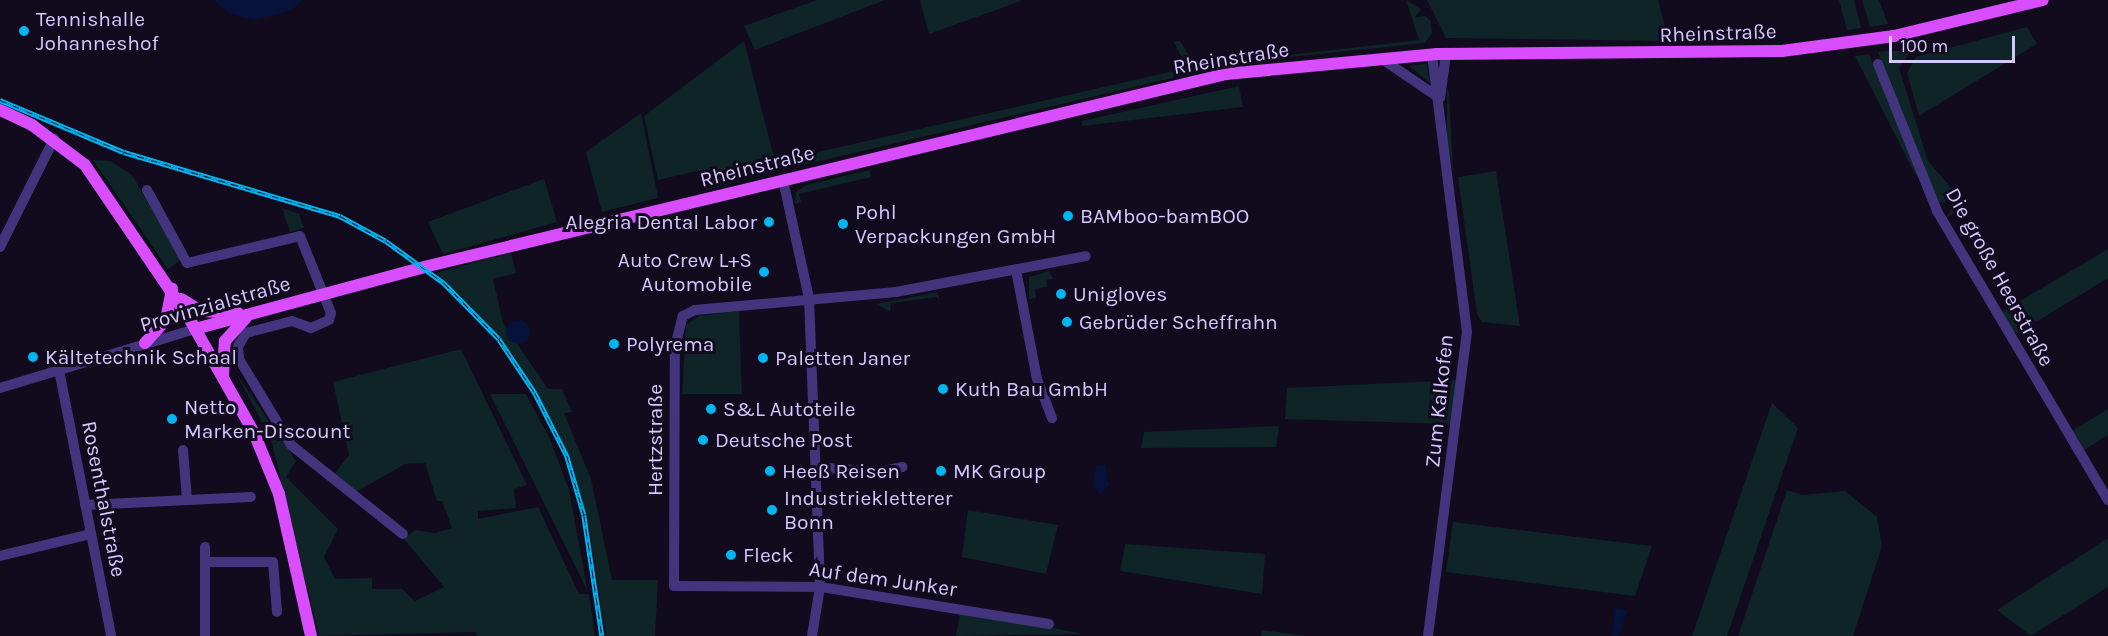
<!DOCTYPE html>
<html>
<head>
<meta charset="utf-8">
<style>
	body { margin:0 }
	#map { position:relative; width:2108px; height:636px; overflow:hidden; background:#110b1d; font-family:Karla,sans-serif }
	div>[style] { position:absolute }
	.green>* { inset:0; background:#0e2427 }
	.water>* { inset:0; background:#07123a }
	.round { border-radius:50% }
	.minor>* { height:10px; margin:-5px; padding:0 5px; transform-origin:5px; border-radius:5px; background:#43357d }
	.major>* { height:12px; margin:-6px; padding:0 6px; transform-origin:6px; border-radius:6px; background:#d84eff }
	.rail>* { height:4.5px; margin-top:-2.25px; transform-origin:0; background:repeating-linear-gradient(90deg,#110b1d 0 7px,#00b5f2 0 14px); box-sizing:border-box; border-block:2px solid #00b5f2 }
	.dots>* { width:16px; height:16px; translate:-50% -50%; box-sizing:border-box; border:3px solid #110b1d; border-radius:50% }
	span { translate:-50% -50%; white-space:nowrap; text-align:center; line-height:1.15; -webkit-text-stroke:6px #110b1d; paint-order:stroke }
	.poi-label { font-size:21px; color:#d6c7ff }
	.left { translate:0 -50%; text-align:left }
	.right { translate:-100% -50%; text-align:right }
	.street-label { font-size:21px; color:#d6c7ff }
	.scale { position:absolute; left:1889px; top:36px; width:126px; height:27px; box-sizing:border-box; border:3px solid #d6c7ff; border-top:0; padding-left:8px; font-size:18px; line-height:21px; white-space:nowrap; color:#d6c7ff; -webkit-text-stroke:4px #110b1d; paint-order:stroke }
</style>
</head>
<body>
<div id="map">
	<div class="green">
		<i style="clip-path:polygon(817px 0,885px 0,755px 50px,744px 26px)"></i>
		<i style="clip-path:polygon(920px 0,1020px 0,1021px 1px,929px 34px)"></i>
		<i style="clip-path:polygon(1406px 0,1421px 9px,1415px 17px,1426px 16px,1431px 22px,1432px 33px,1425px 43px,1240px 62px,803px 165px,783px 160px,1187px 68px,1174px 42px,1180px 41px,1193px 62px,1203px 65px,1419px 40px)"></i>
		<i style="clip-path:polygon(1427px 0,1658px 0,1669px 41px,1446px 38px)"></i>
		<i style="clip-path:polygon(1839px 0,1854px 0,1861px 28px,1847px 30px)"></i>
		<i style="clip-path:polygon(1862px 0,1879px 0,1888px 24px,1870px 27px)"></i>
		<i style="clip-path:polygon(2027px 27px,2037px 44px,1919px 116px,1907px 73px,1916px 57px)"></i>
		<i style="clip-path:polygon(744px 41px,775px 161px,769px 173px,706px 190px,701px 170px,658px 180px,644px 116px)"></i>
		<i style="clip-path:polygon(1887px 51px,1911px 51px,1899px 68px,1928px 161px,1953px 190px,1945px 203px,1938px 202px,1891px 87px,1878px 52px)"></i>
		<i style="clip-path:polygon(1869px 54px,1918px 174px,1916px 176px,1855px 56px)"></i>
		<i style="clip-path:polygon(1427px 64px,1430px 82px,1430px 83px,1409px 66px)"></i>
		<i style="clip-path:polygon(1239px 86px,1243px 107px,1082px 126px,1082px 121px)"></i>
		<i style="clip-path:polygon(1447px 88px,1449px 93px,1453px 172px,1447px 138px)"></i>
		<i style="clip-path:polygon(641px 113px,658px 198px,602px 212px,586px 152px)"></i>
		<i style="clip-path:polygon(93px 160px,111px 161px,132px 175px,181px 260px,168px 269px)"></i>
		<i style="clip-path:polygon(870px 170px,871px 177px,799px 194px,801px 202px,795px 204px,796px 192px,806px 185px)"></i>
		<i style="clip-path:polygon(1496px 171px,1520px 326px,1482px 322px,1477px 314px,1458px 177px)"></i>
		<i style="clip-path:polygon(544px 179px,557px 222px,443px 254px,428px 222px)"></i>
		<i style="clip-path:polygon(1957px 187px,1967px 205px,1946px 218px,1958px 198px)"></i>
		<i style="clip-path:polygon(282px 208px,299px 214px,304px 228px,290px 232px)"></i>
		<i style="clip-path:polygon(2108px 249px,2108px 278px,2018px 333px,2011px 331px,2000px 313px)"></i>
		<i style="clip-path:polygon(511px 253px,516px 273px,493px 279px,503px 323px,548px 389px,562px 389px,572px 412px,564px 413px,591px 479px,612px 580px,658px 580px,655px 636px,606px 636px,589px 526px,557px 430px,512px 353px,435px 273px)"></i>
		<i style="clip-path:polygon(1049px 271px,1053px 279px,1046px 280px,1047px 287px,1035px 289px,1036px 298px,1029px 299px,1029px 277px)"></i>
		<i style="clip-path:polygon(938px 292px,939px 302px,937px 297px,891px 303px,890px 312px,877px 304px)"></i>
		<i style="clip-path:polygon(739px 311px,742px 394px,682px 394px,686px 325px,699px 316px)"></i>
		<i style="clip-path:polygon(461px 349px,527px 485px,514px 489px,516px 508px,478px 511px,478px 519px,538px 507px,579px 594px,589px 594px,595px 636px,478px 636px,475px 632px,319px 636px,271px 439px,236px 373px,296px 461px,286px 477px,338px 529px,324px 557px,335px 579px,372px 578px,372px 589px,402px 589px,415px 601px,444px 587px,404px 539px,415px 530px,435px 533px,452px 528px,442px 501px,437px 501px,425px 463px,405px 464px,354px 493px,332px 477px,349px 455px,333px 382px)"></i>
		<i style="clip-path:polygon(1459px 380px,1452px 424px,1285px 419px,1287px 388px)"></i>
		<i style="clip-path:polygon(490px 394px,526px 394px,550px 439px,569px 490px,588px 592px)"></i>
		<i style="clip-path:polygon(1772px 403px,1798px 428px,1727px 636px,1692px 636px)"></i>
		<i style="clip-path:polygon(2108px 409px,2108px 435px,2082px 451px,2070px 432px)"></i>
		<i style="clip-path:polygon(1279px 426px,1276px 447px,1141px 448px,1144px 432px)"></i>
		<i style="clip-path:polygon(1787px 490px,1802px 495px,1845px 491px,1877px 517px,1882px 546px,1853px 636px,1738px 636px)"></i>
		<i style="clip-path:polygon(968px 510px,1058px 525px,1046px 574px,962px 557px)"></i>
		<i style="clip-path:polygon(1453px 522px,1652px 546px,1635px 596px,1446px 572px)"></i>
		<i style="clip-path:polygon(2108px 538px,2108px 587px,2031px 636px,1997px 610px)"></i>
		<i style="clip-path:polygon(1125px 544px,1265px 554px,1262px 594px,1120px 571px)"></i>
		<i style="clip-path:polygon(960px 613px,1054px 628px,1083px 634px,956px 636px)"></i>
		<i style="clip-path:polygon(1262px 630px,1307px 636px,1261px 636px)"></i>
	</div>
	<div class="water">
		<i style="clip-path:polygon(213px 0,303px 0,290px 11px,255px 20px,231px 14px)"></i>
		<i class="round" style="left:506px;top:320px;width:24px;height:24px"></i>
		<i style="clip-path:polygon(1105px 465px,1109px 485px,1100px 495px,1093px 484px,1096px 466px)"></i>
		<i style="clip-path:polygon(1615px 608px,1627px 611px,1619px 636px,1612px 636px)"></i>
	</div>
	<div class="minor">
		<i style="left:1382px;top:59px;width:68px;rotate:34.2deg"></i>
		<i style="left:1878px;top:64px;width:158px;rotate:68.1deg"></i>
		<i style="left:1937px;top:211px;width:336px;rotate:59.4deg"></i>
		<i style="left:1440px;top:98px;width:44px;rotate:-82.2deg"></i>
		<i style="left:783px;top:180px;width:121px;rotate:77.6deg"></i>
		<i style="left:809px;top:298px;width:289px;rotate:87.8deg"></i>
		<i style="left:820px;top:587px;width:50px;rotate:99.3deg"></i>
		<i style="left:147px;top:190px;width:83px;rotate:61.3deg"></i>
		<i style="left:187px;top:263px;width:116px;rotate:-13.4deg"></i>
		<i style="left:300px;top:236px;width:83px;rotate:68.1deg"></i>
		<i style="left:331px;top:313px;width:7px;rotate:106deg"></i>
		<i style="left:329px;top:320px;width:20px;rotate:156deg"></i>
		<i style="left:311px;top:328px;width:20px;rotate:-160deg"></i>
		<i style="left:292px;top:321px;width:48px;rotate:165.4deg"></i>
		<i style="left:246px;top:333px;width:16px;rotate:120deg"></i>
		<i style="left:238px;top:347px;width:12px;rotate:85deg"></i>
		<i style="left:239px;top:359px;width:100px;rotate:58.8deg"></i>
		<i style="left:291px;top:445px;width:143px;rotate:38.5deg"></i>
		<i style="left:0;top:247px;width:121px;rotate:-63.4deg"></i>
		<i style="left:1016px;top:270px;width:111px;rotate:79.1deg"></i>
		<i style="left:1037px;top:379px;width:42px;rotate:69deg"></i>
		<i style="left:59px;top:370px;width:271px;rotate:78.9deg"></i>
		<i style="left:0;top:388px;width:204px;rotate:-16.8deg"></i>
		<i style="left:183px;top:450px;width:50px;rotate:85.4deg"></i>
		<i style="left:816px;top:467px;width:63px;rotate:4.5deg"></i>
		<i style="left:879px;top:472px;width:24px;rotate:-12deg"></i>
		<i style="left:85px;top:505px;width:166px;rotate:-2.8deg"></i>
		<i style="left:205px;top:547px;width:89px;rotate:90deg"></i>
		<i style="left:0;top:556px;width:94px;rotate:-13.6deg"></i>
		<i style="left:205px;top:562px;width:68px"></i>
		<i style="left:273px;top:562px;width:50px;rotate:85.4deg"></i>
		<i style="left:1049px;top:624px;width:232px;rotate:-170.8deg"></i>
		<i style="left:820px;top:587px;width:146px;rotate:-179.6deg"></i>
		<i style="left:674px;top:586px;width:239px;rotate:-89.8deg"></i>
		<i style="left:675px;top:347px;width:32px;rotate:-76deg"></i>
		<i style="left:683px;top:316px;width:13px;rotate:-27deg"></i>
		<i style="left:695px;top:310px;width:202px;rotate:-5.1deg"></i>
		<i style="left:896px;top:292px;width:193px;rotate:-10.7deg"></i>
		<i style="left:1428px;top:636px;width:306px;rotate:-82.7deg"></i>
		<i style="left:1467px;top:332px;width:280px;rotate:-97.2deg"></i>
	</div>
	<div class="major">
		<i style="left:0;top:110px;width:35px;rotate:25deg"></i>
		<i style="left:32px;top:125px;width:66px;rotate:37deg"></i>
		<i style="left:85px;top:165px;width:185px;rotate:55.8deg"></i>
		<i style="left:189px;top:318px;width:132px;rotate:60.5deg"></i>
		<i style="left:254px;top:433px;width:66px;rotate:67.7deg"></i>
		<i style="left:279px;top:494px;width:146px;rotate:77.3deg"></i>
		<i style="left:181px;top:299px;width:23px;rotate:31deg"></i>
		<i style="left:201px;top:311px;width:37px;rotate:3deg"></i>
		<i style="left:195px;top:329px;width:237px;rotate:-15.1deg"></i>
		<i style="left:424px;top:267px;width:825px;rotate:-13.53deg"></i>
		<i style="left:1226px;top:74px;width:212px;rotate:-5.4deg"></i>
		<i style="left:1437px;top:54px;width:345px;rotate:-0.5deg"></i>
		<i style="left:1782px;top:51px;width:113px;rotate:-7.6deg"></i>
		<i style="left:1894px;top:36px;width:153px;rotate:-13.6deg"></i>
		<i style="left:145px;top:343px;width:31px;rotate:-48deg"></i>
		<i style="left:166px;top:320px;width:32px;rotate:-79deg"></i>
		<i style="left:223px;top:376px;width:35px;rotate:-87deg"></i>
		<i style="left:225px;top:341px;width:31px;rotate:-48deg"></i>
	</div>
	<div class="rail">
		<i style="left:0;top:100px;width:134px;rotate:22.8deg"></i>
		<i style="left:124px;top:152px;width:225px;rotate:16.5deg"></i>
		<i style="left:340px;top:216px;width:52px;rotate:28.5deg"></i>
		<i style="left:386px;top:241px;width:72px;rotate:35.9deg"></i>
		<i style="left:444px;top:283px;width:78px;rotate:45.5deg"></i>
		<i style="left:499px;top:339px;width:65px;rotate:56.3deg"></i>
		<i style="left:535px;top:393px;width:71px;rotate:63.1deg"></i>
		<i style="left:567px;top:456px;width:61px;rotate:73.9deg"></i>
		<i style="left:584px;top:515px;width:122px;rotate:81.5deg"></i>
	</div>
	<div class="dots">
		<i style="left:24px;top:31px;background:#00b5f2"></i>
		<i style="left:1068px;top:216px;background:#00b5f2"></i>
		<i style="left:769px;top:222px;background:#00b5f2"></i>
		<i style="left:843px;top:224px;background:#00b5f2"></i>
		<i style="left:764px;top:272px;background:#00b5f2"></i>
		<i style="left:1061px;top:294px;background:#00b5f2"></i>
		<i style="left:1067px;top:322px;background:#00b5f2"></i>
		<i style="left:614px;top:344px;background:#00b5f2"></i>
		<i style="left:33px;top:357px;background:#00b5f2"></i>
		<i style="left:763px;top:358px;background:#00b5f2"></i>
		<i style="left:943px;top:389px;background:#00b5f2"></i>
		<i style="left:711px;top:409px;background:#00b5f2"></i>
		<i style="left:172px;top:419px;background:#00b5f2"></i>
		<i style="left:703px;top:440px;background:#00b5f2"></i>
		<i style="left:770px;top:471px;background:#00b5f2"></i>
		<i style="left:941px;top:471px;background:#00b5f2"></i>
		<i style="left:772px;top:510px;background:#00b5f2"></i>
		<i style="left:731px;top:555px;background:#00b5f2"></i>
	</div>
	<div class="poi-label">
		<span class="left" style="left:36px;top:31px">Tennishalle<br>Johanneshof</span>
		<span class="left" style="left:855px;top:224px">Pohl<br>Verpackungen GmbH</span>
		<span class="left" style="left:1080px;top:216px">BAMboo-bamBOO</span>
		<span class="right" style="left:757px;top:222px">Alegria Dental Labor</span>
		<span class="right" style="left:752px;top:272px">Auto Crew L+S<br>Automobile</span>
		<span class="left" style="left:1073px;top:294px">Unigloves</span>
		<span class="left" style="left:1079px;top:322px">Gebrüder Scheffrahn</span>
		<span class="left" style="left:626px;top:344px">Polyrema</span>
		<span class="left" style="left:45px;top:357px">Kältetechnik Schaal</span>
		<span class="left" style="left:775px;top:358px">Paletten Janer</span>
		<span class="left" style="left:955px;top:389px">Kuth Bau GmbH</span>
		<span class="left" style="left:184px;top:419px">Netto<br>Marken-Discount</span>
		<span class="left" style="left:723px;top:409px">S&amp;L Autoteile</span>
		<span class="left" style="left:715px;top:440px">Deutsche Post</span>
		<span class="left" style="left:782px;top:471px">Heeß Reisen</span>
		<span class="left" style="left:953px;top:471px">MK Group</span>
		<span class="left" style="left:784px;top:510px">Industriekletterer<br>Bonn</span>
		<span class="left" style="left:743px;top:555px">Fleck</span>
	</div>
	<div class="street-label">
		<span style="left:1718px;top:33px;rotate:-2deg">Rheinstraße</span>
		<span style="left:1231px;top:58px;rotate:-9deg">Rheinstraße</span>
		<span style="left:757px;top:166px;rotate:-14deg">Rheinstraße</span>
		<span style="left:2000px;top:277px;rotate:61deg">Die große Heerstraße</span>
		<span style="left:215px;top:304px;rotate:-16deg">Provinzialstraße</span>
		<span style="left:1439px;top:401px;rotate:-84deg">Zum Kalkofen</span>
		<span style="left:655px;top:440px;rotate:-90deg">Hertzstraße</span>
		<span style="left:104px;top:499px;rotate:79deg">Rosenthalstraße</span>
		<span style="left:883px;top:579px;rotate:8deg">Auf dem Junker</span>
	</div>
	<div class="scale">100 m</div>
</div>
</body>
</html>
